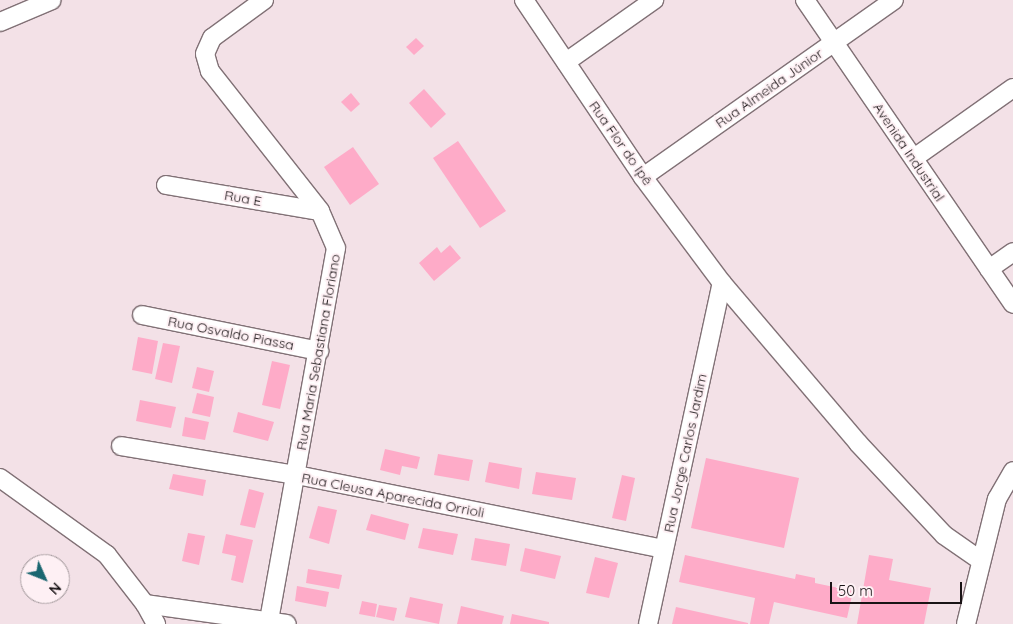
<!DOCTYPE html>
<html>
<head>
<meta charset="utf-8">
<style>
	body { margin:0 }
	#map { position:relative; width:1013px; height:624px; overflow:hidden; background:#f3e1e7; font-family:Quicksand,sans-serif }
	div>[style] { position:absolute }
	.building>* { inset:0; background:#feabc8 }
	.roads { filter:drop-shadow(1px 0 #817176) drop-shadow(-1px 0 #817176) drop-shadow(0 1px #817176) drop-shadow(0 -1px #817176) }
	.minor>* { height:18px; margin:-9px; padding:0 9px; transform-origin:9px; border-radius:9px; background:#fff }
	span { translate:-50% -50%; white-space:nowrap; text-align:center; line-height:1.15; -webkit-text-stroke:4px #fef0f4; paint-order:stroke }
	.street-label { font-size:14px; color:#191315 }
	.north { position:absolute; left:20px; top:554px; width:50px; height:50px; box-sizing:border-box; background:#fef0f4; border:1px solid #a2989b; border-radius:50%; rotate:134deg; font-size:14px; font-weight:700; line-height:20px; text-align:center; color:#191315 }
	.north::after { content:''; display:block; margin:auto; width:18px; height:22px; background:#1a6670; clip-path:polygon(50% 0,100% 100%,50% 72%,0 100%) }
	.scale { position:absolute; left:830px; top:582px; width:132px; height:22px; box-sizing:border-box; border:2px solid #191315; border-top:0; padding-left:6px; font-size:15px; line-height:18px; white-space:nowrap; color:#191315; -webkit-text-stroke:4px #fef0f4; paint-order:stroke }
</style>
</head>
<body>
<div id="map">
	<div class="building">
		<i style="clip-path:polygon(416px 38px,424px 46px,414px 55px,406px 47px)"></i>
		<i style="clip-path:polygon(424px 89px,446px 114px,431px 128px,409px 103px)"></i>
		<i style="clip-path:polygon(351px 93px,360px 104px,351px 112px,341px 102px)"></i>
		<i style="clip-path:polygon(458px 141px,506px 211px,480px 228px,433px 158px)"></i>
		<i style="clip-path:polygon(353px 147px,379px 184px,350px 205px,324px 167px)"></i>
		<i style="clip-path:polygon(450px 245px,461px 258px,434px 281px,419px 263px,437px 247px,441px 253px)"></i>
		<i style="clip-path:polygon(138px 337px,158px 341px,152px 374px,132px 370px)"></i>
		<i style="clip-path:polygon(163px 343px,180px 346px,172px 383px,155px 379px)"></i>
		<i style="clip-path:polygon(272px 361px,290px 365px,280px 409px,262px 405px)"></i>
		<i style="clip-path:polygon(197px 367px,214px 371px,209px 392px,192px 388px)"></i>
		<i style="clip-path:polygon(197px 393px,214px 397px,210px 417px,192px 413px)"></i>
		<i style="clip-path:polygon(140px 400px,176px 407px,171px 428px,136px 421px)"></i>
		<i style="clip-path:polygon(238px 412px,274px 422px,268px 441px,233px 432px)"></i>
		<i style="clip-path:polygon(185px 417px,209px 422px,205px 440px,182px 436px)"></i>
		<i style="clip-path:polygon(385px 449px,420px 457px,417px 469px,402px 466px,400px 475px,380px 470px)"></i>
		<i style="clip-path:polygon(438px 454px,473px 460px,469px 481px,434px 475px)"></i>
		<i style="clip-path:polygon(706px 458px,799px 478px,784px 548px,691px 528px)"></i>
		<i style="clip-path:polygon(489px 462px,522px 468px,519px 489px,485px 482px)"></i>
		<i style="clip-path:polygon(536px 472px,576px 478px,572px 500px,532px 494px)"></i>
		<i style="clip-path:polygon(173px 474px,206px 480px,203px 496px,169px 489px)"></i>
		<i style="clip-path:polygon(622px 475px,635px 478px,626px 521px,612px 518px)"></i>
		<i style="clip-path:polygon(249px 489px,264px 493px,255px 528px,240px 525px)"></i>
		<i style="clip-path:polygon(318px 506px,337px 510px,329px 544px,309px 538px)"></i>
		<i style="clip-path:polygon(371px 514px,409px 524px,405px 540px,366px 530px)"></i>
		<i style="clip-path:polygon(423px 528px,458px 534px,453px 555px,418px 548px)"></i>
		<i style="clip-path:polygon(188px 533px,205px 536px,199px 565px,182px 561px)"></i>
		<i style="clip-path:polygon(226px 534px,253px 540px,243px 583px,231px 580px,236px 556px,222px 553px)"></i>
		<i style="clip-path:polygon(475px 538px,510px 544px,506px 566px,471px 560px)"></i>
		<i style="clip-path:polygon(525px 548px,561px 556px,555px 579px,520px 571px)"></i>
		<i style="clip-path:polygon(685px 555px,795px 579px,796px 574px,815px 578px,815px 583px,853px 591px,847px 618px,774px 602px,769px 624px,750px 624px,755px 598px,679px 582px)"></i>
		<i style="clip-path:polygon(869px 555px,893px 559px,889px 580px,931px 588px,924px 624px,857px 624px)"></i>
		<i style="clip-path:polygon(595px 557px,618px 563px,609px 598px,586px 593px)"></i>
		<i style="clip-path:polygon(308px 569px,342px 575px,339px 589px,306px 583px)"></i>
		<i style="clip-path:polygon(297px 586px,329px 592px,326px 607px,295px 601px)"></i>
		<i style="clip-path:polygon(410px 597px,443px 604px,439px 624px,405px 617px)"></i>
		<i style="clip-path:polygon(362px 601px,377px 604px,375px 617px,359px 614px)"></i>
		<i style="clip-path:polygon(379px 605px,397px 608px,394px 621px,376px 617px)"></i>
		<i style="clip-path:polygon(461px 606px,504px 616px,502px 624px,457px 624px)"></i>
		<i style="clip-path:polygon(676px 607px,748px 623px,748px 624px,672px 624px)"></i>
		<i style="clip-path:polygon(512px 614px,549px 622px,549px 624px,510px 624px)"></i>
	</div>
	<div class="roads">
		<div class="minor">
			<i style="left:264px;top:0;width:64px;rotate:143.8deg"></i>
			<i style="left:212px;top:38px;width:17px;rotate:114deg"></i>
			<i style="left:205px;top:54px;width:18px;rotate:74deg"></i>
			<i style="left:210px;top:71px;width:178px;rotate:51.8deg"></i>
			<i style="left:320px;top:211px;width:40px;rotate:66.6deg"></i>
			<i style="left:336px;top:248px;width:378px;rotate:100.2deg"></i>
			<i style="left:524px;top:0;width:213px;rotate:56.1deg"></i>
			<i style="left:643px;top:177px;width:132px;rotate:53.3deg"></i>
			<i style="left:722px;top:283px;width:210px;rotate:49.6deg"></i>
			<i style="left:858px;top:443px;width:126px;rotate:46.9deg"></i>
			<i style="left:944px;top:535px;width:44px;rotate:34.8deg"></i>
			<i style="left:805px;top:0;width:368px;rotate:55.6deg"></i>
			<i style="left:0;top:22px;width:56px;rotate:-22.9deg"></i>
			<i style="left:566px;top:62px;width:108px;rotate:-35.2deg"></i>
			<i style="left:914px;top:158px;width:121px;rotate:-35.3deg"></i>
			<i style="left:643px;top:177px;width:307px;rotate:-35.2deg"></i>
			<i style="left:166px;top:185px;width:156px;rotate:9.6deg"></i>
			<i style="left:989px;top:269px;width:29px;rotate:-35deg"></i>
			<i style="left:142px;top:315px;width:181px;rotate:11.5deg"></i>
			<i style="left:121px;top:446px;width:178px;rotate:9.4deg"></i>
			<i style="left:297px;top:475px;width:374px;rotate:11.4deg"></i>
			<i style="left:0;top:478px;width:132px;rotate:35.7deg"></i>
			<i style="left:107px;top:555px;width:62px;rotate:52.2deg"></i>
			<i style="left:145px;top:604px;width:23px;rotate:61deg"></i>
			<i style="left:145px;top:604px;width:143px;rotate:8deg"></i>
			<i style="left:648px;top:624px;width:349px;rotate:-77.8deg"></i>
			<i style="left:966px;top:624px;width:129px;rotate:-76.1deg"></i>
			<i style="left:997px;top:499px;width:32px;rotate:-60deg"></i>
		</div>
	</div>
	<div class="street-label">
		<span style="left:769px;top:88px;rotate:-35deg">Rua Almeida Júnior</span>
		<span style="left:621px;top:143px;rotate:55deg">Rua Flor do Ipê</span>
		<span style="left:909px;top:152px;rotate:56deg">Avenida Industrial</span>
		<span style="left:243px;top:198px;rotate:10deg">Rua E</span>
		<span style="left:231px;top:333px;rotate:11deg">Rua Osvaldo Piassa</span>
		<span style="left:318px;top:352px;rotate:-80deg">Rua Maria Sebastiana Floriano</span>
		<span style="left:685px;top:453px;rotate:-78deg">Rua Jorge Carlos Jardim</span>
		<span style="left:393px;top:495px;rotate:11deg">Rua Cleusa Aparecida Orrioli</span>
	</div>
	<div class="north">N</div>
	<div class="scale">50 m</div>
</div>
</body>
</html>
